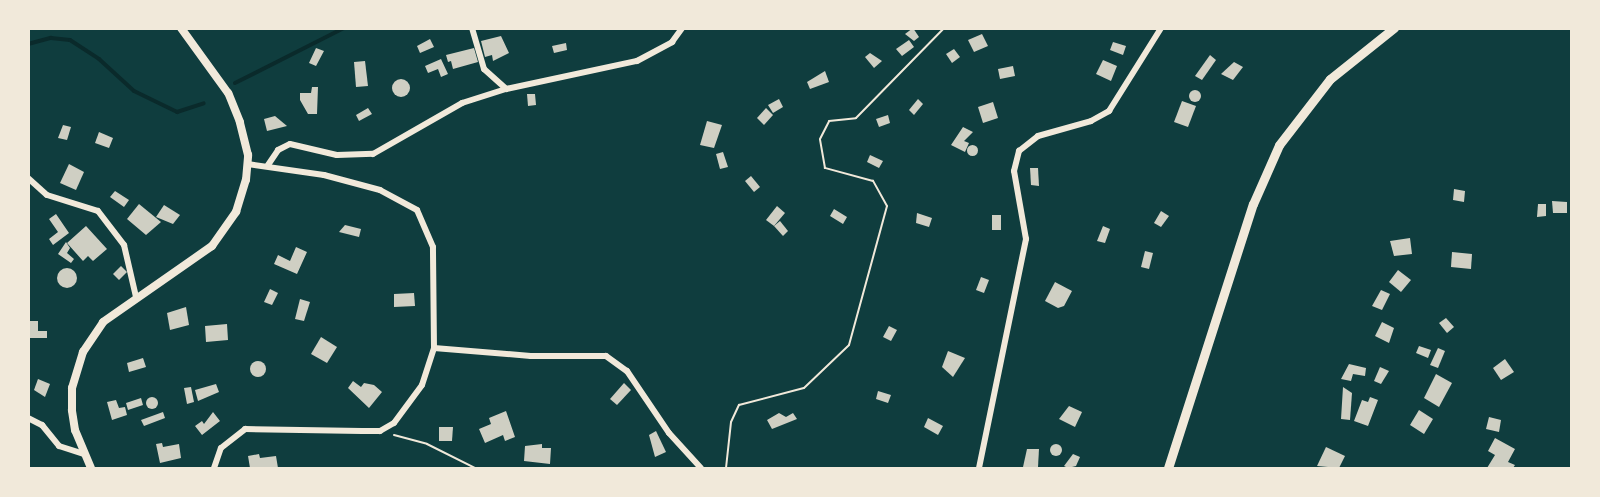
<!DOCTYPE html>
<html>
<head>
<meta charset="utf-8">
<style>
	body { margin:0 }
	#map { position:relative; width:1600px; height:497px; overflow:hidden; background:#0f3d3e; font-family:Jost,sans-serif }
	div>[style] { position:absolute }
	.stream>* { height:4px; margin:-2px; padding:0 2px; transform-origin:2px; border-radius:2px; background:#0a2a2b }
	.building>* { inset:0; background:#cfcfc3 }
	.round { border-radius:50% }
	.path>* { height:2px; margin:-1px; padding:0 1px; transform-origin:1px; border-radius:1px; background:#f1e9da }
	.minor>* { height:6px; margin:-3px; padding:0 3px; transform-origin:3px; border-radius:3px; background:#f1e9da }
	.tertiary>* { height:8px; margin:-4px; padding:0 4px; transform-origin:4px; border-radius:4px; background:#f1e9da }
	.secondary>* { height:9px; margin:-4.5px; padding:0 4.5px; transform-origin:4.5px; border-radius:4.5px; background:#f1e9da }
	span { translate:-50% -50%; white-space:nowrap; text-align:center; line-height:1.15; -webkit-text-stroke:4.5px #f1e9da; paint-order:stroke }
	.frame { position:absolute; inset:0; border:30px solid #f1e9da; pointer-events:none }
</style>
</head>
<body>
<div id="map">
	<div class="stream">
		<i style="left:28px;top:44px;width:24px;rotate:-15deg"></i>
		<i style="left:51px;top:38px;width:19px;rotate:6deg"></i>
		<i style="left:70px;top:40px;width:35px;rotate:33deg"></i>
		<i style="left:99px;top:59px;width:47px;rotate:42.4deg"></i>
		<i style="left:134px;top:91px;width:48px;rotate:26deg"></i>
		<i style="left:177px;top:112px;width:28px;rotate:-18deg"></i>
		<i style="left:235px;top:83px;width:122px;rotate:-26.8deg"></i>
	</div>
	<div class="building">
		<i style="clip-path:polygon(913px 28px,919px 37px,914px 41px,905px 34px)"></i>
		<i style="clip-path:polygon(982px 34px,988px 46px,974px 52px,968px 40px)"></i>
		<i style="clip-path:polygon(501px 36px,509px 53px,493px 61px,492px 55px,485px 57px,481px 41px)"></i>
		<i style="clip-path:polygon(430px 39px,434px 47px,420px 53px,417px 46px)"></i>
		<i style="clip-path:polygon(909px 40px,914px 47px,902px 56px,896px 49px)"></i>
		<i style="clip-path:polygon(1113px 42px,1126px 46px,1123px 55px,1110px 50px)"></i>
		<i style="clip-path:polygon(566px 43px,567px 50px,554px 53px,552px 46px)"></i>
		<i style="clip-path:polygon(316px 48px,324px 51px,316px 66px,309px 63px)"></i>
		<i style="clip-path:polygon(474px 48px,478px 62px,453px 69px,451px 61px,448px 62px,446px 55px)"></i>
		<i style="clip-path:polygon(954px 49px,960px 57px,952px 63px,946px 54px)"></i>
		<i style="clip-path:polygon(870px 53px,882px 61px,874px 68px,865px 57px)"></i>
		<i style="clip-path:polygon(1210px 55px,1216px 60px,1202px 80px,1195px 76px)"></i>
		<i style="clip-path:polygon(441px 59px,448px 74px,441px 77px,438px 69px,428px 73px,425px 66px)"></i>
		<i style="clip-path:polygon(1103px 60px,1117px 66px,1111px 81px,1096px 74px)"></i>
		<i style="clip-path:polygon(365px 61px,368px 86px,356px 87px,354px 62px)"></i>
		<i style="clip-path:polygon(1234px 62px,1243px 67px,1233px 80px,1221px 74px)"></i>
		<i style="clip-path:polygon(1013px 66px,1015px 76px,1000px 79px,998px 69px)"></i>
		<i style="clip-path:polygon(825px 71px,829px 82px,810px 89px,807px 82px)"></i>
		<i class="round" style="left:392px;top:79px;width:18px;height:18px"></i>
		<i style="clip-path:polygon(312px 87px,318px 87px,317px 114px,308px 114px,300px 100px,300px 93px,311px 93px)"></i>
		<i class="round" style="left:1189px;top:90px;width:12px;height:12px"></i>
		<i style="clip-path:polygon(527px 94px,535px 94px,536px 105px,528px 106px)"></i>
		<i style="clip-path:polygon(779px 99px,783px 107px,773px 113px,768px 105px)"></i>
		<i style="clip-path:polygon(918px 99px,923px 104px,914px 115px,909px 110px)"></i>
		<i style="clip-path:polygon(1182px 101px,1196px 106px,1188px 127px,1174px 122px)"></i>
		<i style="clip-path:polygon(993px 102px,998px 118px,983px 123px,978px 107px)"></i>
		<i style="clip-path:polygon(368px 108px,372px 114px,359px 121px,356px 115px)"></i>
		<i style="clip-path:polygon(766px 108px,773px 115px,764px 125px,757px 118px)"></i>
		<i style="clip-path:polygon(888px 115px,890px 123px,879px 127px,876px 119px)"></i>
		<i style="clip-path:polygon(275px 116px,287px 126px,267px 131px,264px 119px)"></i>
		<i style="clip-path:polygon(707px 121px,722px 125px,714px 148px,700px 145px)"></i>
		<i style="clip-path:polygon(63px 125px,71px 127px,67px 140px,58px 138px)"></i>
		<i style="clip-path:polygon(963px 127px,973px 132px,964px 141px,969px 143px,965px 152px,951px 145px)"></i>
		<i style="clip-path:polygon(99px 132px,113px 138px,109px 148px,95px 143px)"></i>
		<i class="round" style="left:966.5px;top:144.5px;width:11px;height:11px"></i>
		<i style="clip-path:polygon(723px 152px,728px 167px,720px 169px,716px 154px)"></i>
		<i style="clip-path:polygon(870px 155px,883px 161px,879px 168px,867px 162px)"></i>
		<i style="clip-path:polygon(69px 164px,84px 172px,76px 190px,60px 183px)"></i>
		<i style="clip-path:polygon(1030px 168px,1038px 168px,1039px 186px,1031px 185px)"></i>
		<i style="clip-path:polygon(751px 176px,760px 187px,754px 192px,745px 181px)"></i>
		<i style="clip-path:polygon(1454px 189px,1465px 191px,1464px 202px,1453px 200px)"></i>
		<i style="clip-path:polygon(115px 191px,129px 200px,124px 207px,110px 197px)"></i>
		<i style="clip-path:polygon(1552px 201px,1567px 202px,1567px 213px,1553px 213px)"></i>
		<i style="clip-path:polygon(139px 204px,161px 222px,146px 235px,127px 219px)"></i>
		<i style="clip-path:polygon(1538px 204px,1546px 204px,1546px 216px,1537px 217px)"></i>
		<i style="clip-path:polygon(164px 205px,180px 215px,173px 224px,156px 217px)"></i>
		<i style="clip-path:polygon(777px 206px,785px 213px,774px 226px,766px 220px)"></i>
		<i style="clip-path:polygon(834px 209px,847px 217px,843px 224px,830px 216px)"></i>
		<i style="clip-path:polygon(1161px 211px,1169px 216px,1161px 227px,1154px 223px)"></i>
		<i style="clip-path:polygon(917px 213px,932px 218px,929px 227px,916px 223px)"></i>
		<i style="clip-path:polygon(56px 214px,69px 233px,53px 245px,49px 239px,58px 232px,49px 219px)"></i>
		<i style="clip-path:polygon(992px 215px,1001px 215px,1001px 230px,992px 230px)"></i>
		<i style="clip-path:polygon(780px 221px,788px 231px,783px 236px,774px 226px)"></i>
		<i style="clip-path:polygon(345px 225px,361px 229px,359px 237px,339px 232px)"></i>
		<i style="clip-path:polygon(86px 226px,107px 249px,93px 261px,88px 256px,83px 261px,67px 243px)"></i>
		<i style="clip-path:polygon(1103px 226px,1110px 229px,1105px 243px,1097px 241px)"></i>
		<i style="clip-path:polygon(1410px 238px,1412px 254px,1394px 256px,1390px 241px)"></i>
		<i style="clip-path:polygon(66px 242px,70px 248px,67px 253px,74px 259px,71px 263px,58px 254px)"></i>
		<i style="clip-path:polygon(296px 247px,307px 252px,297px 274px,274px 264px,278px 255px,290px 261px)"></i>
		<i style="clip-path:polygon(1145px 251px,1153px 253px,1149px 269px,1141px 267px)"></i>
		<i style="clip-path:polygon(1452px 252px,1472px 254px,1471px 269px,1451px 267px)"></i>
		<i style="clip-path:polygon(121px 266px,127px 272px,119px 280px,113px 274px)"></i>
		<i class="round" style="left:57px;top:268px;width:20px;height:20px"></i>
		<i style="clip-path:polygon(1398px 270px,1411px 280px,1401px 292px,1389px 282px)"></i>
		<i style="clip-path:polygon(981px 277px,989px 280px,984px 293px,976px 290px)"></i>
		<i style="clip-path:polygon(1055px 282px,1072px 291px,1064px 306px,1058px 308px,1045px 301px)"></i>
		<i style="clip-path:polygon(270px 289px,278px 293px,272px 305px,264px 302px)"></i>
		<i style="clip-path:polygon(1381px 290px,1390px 294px,1382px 310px,1372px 306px)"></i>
		<i style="clip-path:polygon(414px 293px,415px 306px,394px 307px,394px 294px)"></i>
		<i style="clip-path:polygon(300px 299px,310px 302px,304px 321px,295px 319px)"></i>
		<i style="clip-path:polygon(186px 307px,189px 325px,170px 330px,167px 313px)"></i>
		<i style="clip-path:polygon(1446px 318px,1454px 327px,1447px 333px,1439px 323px)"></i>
		<i style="clip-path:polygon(30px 321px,38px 321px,38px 331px,47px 331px,47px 338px,30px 338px)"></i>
		<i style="clip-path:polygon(1382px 322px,1394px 328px,1389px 343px,1375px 336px)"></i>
		<i style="clip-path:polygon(227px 324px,228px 340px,206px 342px,205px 326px)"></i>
		<i style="clip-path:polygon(889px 326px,897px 330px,891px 341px,883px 337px)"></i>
		<i style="clip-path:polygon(321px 337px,337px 347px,327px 363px,311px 354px)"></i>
		<i style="clip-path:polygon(1419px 346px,1431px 350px,1428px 358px,1416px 353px)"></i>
		<i style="clip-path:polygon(1438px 348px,1445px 351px,1438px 368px,1430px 365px)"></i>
		<i style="clip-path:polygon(948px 351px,965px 358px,953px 377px,942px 367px)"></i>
		<i style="clip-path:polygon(143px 358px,146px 367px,129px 372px,127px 363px)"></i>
		<i style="clip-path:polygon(1505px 359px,1514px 372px,1501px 380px,1493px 368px)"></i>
		<i class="round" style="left:250px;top:361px;width:16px;height:16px"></i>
		<i style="clip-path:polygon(1349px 364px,1366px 368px,1365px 376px,1353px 374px,1351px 381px,1341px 379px)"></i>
		<i style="clip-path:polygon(1380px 367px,1389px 371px,1381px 384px,1374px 381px)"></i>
		<i style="clip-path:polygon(1436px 374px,1452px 383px,1439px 407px,1424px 398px)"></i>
		<i style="clip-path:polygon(38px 379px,50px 384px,45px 397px,34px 390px)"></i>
		<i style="clip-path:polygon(353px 381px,361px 387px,364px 383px,374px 385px,382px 392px,369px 408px,348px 388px)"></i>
		<i style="clip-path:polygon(624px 383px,631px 390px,617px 405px,610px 399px)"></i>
		<i style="clip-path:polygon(216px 384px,219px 392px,198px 401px,195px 390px)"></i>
		<i style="clip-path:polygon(191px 387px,194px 402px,187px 404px,184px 388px)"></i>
		<i style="clip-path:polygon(1343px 387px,1352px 393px,1350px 420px,1341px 419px)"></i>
		<i style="clip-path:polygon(878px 391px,891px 395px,888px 403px,876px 399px)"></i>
		<i class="round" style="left:146px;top:397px;width:12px;height:12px"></i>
		<i style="clip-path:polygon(1370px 397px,1378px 400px,1368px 426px,1354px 421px,1362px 400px,1368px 402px)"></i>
		<i style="clip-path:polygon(141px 398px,143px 405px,128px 410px,126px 403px)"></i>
		<i style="clip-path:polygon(116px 400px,119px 408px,125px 407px,127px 415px,112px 420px,107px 402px)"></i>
		<i style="clip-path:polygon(1069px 406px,1082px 412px,1075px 427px,1059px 419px)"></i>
		<i style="clip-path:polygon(1419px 410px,1433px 419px,1424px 434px,1410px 425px)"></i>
		<i style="clip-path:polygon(506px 411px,515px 437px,505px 441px,503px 435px,485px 443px,479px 429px,491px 424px,489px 418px)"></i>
		<i style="clip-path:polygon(163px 412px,165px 418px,144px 426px,141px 420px)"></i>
		<i style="clip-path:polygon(213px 412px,220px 421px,202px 435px,195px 426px,202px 421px,204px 424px)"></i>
		<i style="clip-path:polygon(779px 413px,786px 417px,793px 413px,797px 419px,772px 429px,767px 420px)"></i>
		<i style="clip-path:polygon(1489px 417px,1501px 420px,1499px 432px,1486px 429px)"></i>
		<i style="clip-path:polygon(928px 418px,943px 426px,938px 435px,924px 427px)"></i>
		<i style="clip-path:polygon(439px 427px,453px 427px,452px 441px,439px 441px)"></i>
		<i style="clip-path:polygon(656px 431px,666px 452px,655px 457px,649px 435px)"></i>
		<i style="clip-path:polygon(1495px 438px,1515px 449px,1508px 462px,1515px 465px,1513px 468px,1487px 468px,1495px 455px,1488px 451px)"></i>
		<i style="clip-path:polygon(162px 443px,163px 447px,179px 444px,181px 458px,160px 463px,156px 444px)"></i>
		<i style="clip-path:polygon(542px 444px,542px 448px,551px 448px,550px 464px,524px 461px,525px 446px)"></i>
		<i class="round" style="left:1050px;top:444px;width:12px;height:12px"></i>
		<i style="clip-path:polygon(1326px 447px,1345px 456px,1339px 468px,1317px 466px)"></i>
		<i style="clip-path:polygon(1027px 449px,1039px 449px,1038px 467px,1023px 467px)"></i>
		<i style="clip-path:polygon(259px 454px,260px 458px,276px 456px,278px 468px,250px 468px,248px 456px)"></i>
		<i style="clip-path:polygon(1073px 454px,1080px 457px,1076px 466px,1068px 468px,1064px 466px)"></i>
	</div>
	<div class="path">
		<i style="left:394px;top:435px;width:34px;rotate:15deg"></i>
		<i style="left:427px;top:444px;width:54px;rotate:26.6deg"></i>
		<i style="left:726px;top:468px;width:46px;rotate:-83.8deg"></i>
		<i style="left:731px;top:422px;width:19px;rotate:-65deg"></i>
		<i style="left:739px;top:405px;width:67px;rotate:-14.7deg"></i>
		<i style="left:804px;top:388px;width:62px;rotate:-43.7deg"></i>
		<i style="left:849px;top:345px;width:144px;rotate:-74.7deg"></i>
		<i style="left:887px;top:206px;width:29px;rotate:-119deg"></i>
		<i style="left:873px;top:181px;width:50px;rotate:-164.8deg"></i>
		<i style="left:825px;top:168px;width:29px;rotate:-100deg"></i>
		<i style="left:820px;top:139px;width:20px;rotate:-63deg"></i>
		<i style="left:829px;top:121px;width:27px;rotate:-6deg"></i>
		<i style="left:856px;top:118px;width:126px;rotate:-45.6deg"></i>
	</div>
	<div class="minor">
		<i style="left:472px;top:28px;width:43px;rotate:73.7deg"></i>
		<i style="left:484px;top:69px;width:30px;rotate:42deg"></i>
		<i style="left:268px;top:165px;width:18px;rotate:-56deg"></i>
		<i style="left:278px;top:150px;width:13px;rotate:-27deg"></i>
		<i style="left:290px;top:144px;width:48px;rotate:13.2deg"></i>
		<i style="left:337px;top:155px;width:36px;rotate:-2deg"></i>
		<i style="left:373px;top:154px;width:103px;rotate:-29.8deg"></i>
		<i style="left:462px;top:103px;width:46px;rotate:-17.7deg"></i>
		<i style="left:506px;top:89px;width:134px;rotate:-12.1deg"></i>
		<i style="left:637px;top:61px;width:40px;rotate:-28deg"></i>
		<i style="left:672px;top:42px;width:17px;rotate:-54deg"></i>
		<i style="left:28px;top:178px;width:25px;rotate:42deg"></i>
		<i style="left:47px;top:195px;width:53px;rotate:17.4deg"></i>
		<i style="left:98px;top:211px;width:43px;rotate:52.6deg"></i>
		<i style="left:124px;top:245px;width:53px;rotate:77deg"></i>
		<i style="left:434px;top:348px;width:97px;rotate:4.7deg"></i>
		<i style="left:531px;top:356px;width:75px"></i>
		<i style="left:606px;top:356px;width:26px;rotate:36deg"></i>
		<i style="left:627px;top:371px;width:75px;rotate:55.9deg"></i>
		<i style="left:669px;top:433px;width:47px;rotate:47.6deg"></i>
		<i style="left:28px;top:418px;width:16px;rotate:27deg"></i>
		<i style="left:42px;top:425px;width:27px;rotate:51deg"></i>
		<i style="left:59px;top:446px;width:25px;rotate:18deg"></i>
		<i style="left:214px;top:468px;width:21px;rotate:-71deg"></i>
		<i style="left:221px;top:448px;width:31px;rotate:-38deg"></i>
		<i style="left:245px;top:429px;width:117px;rotate:1deg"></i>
		<i style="left:362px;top:431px;width:18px"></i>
		<i style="left:380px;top:431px;width:16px;rotate:-30deg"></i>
		<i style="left:394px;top:423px;width:47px;rotate:-53.6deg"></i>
		<i style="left:422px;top:385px;width:39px;rotate:-72deg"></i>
		<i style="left:434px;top:348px;width:101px;rotate:-90.6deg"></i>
		<i style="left:433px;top:247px;width:40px;rotate:-113.4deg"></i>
		<i style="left:417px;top:210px;width:42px;rotate:-151.6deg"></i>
		<i style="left:380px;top:190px;width:58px;rotate:-165deg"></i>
		<i style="left:324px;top:175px;width:77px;rotate:-171.8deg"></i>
		<i style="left:979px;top:468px;width:234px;rotate:-78.4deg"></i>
		<i style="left:1026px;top:239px;width:69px;rotate:-100deg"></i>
		<i style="left:1014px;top:171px;width:21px;rotate:-76deg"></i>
		<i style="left:1019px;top:151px;width:24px;rotate:-38deg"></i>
		<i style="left:1038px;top:136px;width:55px;rotate:-15.8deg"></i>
		<i style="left:1091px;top:121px;width:21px;rotate:-29deg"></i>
		<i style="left:1109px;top:111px;width:98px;rotate:-57.9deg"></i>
	</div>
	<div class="tertiary">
		<i style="left:91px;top:468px;width:41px;rotate:-112.8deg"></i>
		<i style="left:75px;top:430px;width:20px;rotate:-99deg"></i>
		<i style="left:72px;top:410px;width:22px;rotate:-90deg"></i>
		<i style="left:72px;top:388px;width:38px;rotate:-73deg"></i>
		<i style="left:83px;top:352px;width:36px;rotate:-56deg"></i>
		<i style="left:103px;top:322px;width:133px;rotate:-34.9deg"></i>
		<i style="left:212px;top:246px;width:42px;rotate:-54.8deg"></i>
		<i style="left:236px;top:212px;width:34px;rotate:-73deg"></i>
		<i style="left:246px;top:180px;width:25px;rotate:-85deg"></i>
		<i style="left:248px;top:155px;width:34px;rotate:-104deg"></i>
		<i style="left:240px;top:122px;width:31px;rotate:-112deg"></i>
		<i style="left:228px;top:93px;width:80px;rotate:-125.9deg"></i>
	</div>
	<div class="secondary">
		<i style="left:1168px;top:468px;width:277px;rotate:-72.2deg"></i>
		<i style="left:1253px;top:204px;width:64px;rotate:-66.2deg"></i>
		<i style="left:1279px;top:145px;width:83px;rotate:-52.3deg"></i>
		<i style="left:1330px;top:79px;width:82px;rotate:-38.6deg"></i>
	</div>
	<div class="frame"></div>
</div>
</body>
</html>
